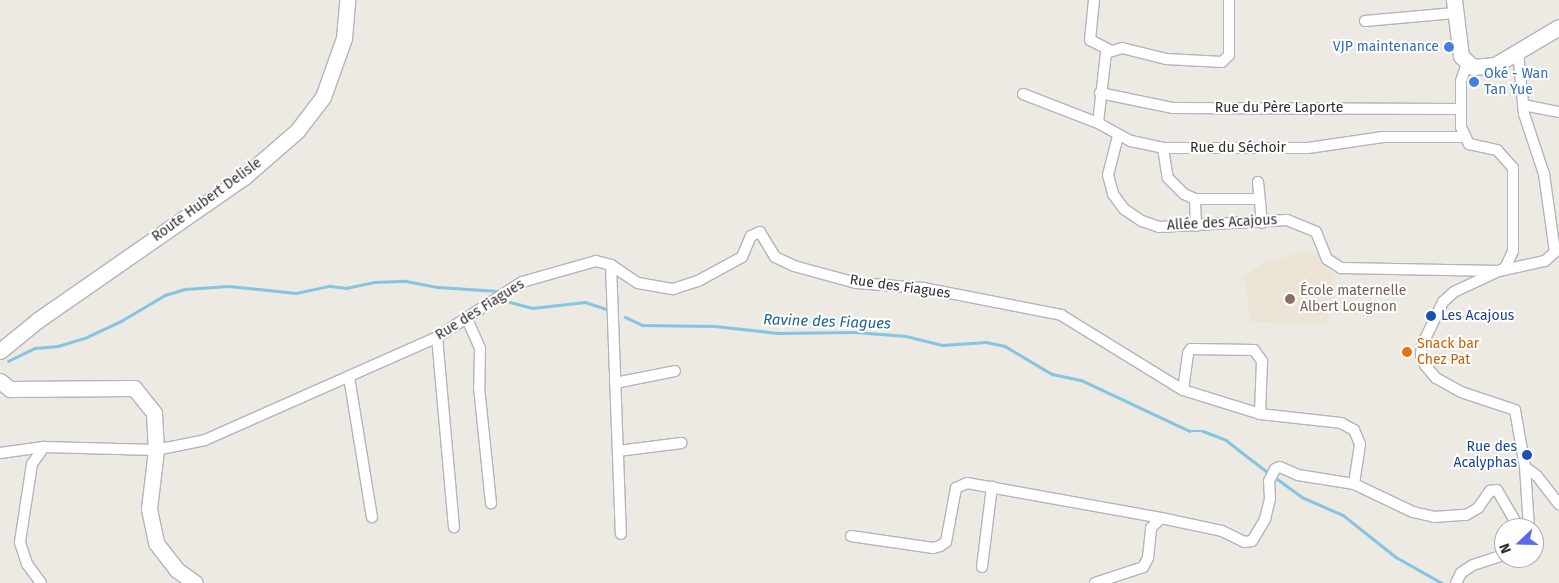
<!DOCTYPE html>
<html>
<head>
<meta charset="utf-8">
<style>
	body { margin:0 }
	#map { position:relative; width:1559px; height:583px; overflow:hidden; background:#ede9e3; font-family:"Fira Sans",sans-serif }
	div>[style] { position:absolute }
	.education>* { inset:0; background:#ece5d5 }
	.stream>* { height:2.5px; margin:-1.25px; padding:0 1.25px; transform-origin:1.25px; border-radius:1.25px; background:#84c5e1 }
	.roads { filter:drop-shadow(1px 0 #b3b4bc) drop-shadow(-1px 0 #b3b4bc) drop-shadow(0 1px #b3b4bc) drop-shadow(0 -1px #b3b4bc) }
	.street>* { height:10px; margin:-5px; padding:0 5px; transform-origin:5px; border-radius:5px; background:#fff }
	.secondary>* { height:15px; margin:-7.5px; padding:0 7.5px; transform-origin:7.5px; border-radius:7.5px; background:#fff }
	.dots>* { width:14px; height:14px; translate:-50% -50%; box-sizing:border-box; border:2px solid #fff; border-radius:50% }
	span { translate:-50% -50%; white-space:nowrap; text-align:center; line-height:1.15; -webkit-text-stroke:4px #fff; paint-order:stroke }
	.shop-label { font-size:14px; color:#366cbe }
	.right { translate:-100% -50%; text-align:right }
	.left { translate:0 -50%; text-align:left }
	.street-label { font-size:14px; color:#2e2e2e }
	.education-label { font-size:14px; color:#785e54 }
	.transit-label { font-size:14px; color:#164399 }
	.food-label { font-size:14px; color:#c56008 }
	.water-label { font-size:15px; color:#1f6591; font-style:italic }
	.north { position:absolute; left:1494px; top:518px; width:50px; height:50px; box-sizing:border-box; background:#fff; border:1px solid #ababab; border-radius:50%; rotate:249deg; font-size:14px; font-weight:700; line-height:20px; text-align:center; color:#2e2e2e }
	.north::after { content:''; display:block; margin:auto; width:18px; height:22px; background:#586de5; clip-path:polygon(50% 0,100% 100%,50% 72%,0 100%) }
</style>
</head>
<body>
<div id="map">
	<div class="education">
		<i style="clip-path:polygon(1312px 250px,1335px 276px,1328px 325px,1251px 322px,1244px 276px,1265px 262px)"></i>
	</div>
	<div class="stream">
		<i style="left:510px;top:302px;width:23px;rotate:15deg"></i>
		<i style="left:532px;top:308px;width:53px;rotate:-6.5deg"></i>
		<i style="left:585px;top:302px;width:25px;rotate:18deg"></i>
		<i style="left:625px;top:317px;width:19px;rotate:25deg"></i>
		<i style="left:642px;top:325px;width:73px;rotate:0.8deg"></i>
		<i style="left:715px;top:326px;width:63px;rotate:6.3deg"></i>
		<i style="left:778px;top:333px;width:77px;rotate:-0.7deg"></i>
		<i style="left:855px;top:332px;width:51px;rotate:4.5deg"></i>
		<i style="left:906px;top:336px;width:37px;rotate:14deg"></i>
		<i style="left:942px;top:345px;width:44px;rotate:-3.9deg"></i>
		<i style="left:986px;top:342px;width:19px;rotate:12deg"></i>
		<i style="left:1005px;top:346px;width:55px;rotate:30.8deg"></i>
		<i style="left:1052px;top:374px;width:30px;rotate:12deg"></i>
		<i style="left:1081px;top:380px;width:120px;rotate:25.1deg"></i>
		<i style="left:1190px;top:431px;width:13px"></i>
		<i style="left:1203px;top:431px;width:25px;rotate:21deg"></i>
		<i style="left:1226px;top:440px;width:51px;rotate:37.8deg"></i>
		<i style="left:8px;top:361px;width:30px;rotate:-26deg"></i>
		<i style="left:35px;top:348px;width:23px;rotate:-5deg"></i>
		<i style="left:58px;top:346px;width:30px;rotate:-17deg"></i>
		<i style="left:87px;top:337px;width:38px;rotate:-25deg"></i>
		<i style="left:121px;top:321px;width:51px;rotate:-30.6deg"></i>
		<i style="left:165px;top:295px;width:21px;rotate:-17deg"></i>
		<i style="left:185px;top:289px;width:44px;rotate:-3.9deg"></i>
		<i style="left:229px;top:286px;width:67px;rotate:6deg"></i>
		<i style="left:296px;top:293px;width:35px;rotate:-12deg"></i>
		<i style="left:330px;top:286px;width:16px;rotate:7deg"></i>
		<i style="left:346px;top:288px;width:29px;rotate:-12deg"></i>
		<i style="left:374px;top:282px;width:32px;rotate:-2deg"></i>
		<i style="left:406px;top:281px;width:33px;rotate:11deg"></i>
		<i style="left:438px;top:287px;width:60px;rotate:3.8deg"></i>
		<i style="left:1276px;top:478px;width:34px;rotate:36deg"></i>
		<i style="left:1304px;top:498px;width:43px;rotate:23.6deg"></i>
		<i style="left:1343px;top:515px;width:68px;rotate:38.4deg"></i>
		<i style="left:1396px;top:557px;width:53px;rotate:29.5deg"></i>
	</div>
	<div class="roads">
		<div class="street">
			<i style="left:1094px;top:0;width:40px;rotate:95.7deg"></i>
			<i style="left:1090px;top:40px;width:22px;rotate:27deg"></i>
			<i style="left:1365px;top:21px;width:90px;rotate:-5.1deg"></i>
			<i style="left:1467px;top:63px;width:19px;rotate:108deg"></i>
			<i style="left:1461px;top:81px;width:46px;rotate:90deg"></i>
			<i style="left:1461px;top:127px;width:19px;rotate:65deg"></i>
			<i style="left:1469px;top:144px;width:29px;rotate:12deg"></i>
			<i style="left:1497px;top:150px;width:24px;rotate:48deg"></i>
			<i style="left:1513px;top:168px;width:83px;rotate:90deg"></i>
			<i style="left:1513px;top:251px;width:19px;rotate:115deg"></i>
			<i style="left:1505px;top:268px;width:56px;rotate:154.8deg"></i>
			<i style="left:1454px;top:292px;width:15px;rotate:138deg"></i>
			<i style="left:1443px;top:302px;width:48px;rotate:116deg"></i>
			<i style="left:1422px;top:345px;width:10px;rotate:96deg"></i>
			<i style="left:1421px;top:355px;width:11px;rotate:68deg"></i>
			<i style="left:1425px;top:365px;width:17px;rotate:50deg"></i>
			<i style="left:1436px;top:378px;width:29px;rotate:29deg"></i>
			<i style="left:1461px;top:392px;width:57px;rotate:18.4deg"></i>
			<i style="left:1515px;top:410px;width:58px;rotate:80deg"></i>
			<i style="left:1525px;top:467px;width:61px;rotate:86.2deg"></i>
			<i style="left:1100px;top:93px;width:75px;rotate:11.6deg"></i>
			<i style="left:1173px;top:108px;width:288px;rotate:0.2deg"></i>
			<i style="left:1023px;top:94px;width:80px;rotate:21.1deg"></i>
			<i style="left:1098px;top:123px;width:38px;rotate:29deg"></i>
			<i style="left:1131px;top:141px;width:33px;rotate:12deg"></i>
			<i style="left:1163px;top:148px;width:145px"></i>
			<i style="left:1308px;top:148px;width:76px;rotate:-8.3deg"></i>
			<i style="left:1383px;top:137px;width:80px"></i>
			<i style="left:1523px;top:105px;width:37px;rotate:11deg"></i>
			<i style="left:1098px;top:123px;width:70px;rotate:-83.5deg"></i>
			<i style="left:1106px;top:53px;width:17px;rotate:-17deg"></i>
			<i style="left:1122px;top:48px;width:45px;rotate:14deg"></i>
			<i style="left:1166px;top:59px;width:56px;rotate:3.1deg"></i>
			<i style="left:1222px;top:62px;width:10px;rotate:-45deg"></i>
			<i style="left:1229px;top:55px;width:55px;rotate:-90deg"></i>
			<i style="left:1118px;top:136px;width:40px;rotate:104.4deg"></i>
			<i style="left:1108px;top:175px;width:20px;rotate:75deg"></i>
			<i style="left:1113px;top:194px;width:19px;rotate:54deg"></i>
			<i style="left:1124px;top:209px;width:22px;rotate:34deg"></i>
			<i style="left:1142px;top:221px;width:18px;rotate:19deg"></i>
			<i style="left:1159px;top:227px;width:128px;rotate:-3.1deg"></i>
			<i style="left:1287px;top:220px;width:31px;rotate:22deg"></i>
			<i style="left:1316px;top:232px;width:29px;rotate:68deg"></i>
			<i style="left:1327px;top:259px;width:17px;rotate:33deg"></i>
			<i style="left:1341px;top:268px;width:158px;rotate:1.1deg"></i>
			<i style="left:1499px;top:271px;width:47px;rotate:-12.3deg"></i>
			<i style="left:1545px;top:261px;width:13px;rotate:-42deg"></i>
			<i style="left:1555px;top:252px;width:79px;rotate:-98deg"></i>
			<i style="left:1544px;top:174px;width:63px;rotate:-108.4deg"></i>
			<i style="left:1524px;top:114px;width:62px;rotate:-95.5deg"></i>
			<i style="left:1163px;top:148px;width:30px;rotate:81deg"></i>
			<i style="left:1168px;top:178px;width:23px;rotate:45deg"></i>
			<i style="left:1184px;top:194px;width:12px;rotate:24deg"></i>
			<i style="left:1195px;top:199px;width:64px"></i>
			<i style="left:1258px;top:182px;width:41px;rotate:84.4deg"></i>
			<i style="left:1195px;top:199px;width:27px;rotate:88deg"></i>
			<i style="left:611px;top:265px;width:269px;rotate:87.9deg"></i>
			<i style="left:467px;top:319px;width:32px;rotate:66deg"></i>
			<i style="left:480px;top:348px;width:39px;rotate:91deg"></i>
			<i style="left:479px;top:387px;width:117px;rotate:84.1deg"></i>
			<i style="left:437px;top:337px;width:191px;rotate:84.9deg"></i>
			<i style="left:349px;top:377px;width:142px;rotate:80.7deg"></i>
			<i style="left:615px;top:383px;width:61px;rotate:-11.3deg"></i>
			<i style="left:1183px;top:390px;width:37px;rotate:-82deg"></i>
			<i style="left:1188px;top:353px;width:5px;rotate:-53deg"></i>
			<i style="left:1191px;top:349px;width:63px;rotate:0.9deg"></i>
			<i style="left:1254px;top:350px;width:14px;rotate:54deg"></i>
			<i style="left:1262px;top:361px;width:53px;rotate:92.2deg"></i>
			<i style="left:618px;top:451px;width:64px;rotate:-7.2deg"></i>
			<i style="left:0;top:453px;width:44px;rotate:-7.8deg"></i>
			<i style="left:44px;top:447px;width:112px;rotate:1.5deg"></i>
			<i style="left:156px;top:450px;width:50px;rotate:-11.5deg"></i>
			<i style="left:205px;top:440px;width:254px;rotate:-23.9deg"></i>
			<i style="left:437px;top:337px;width:101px;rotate:-32.9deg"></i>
			<i style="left:522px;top:282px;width:77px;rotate:-15.8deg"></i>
			<i style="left:596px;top:261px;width:16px;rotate:15deg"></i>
			<i style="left:611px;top:265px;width:32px;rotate:34deg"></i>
			<i style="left:638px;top:283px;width:36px;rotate:10deg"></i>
			<i style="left:673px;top:289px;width:26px;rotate:-18deg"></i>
			<i style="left:698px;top:281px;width:50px;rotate:-28.6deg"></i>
			<i style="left:742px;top:257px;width:23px;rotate:-67deg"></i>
			<i style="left:751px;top:236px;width:10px;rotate:-24deg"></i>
			<i style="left:760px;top:232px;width:29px;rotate:59deg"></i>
			<i style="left:775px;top:257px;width:21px;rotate:25deg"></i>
			<i style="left:794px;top:266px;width:64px;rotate:15.3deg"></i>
			<i style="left:856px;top:283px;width:68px;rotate:4.2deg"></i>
			<i style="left:924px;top:288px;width:140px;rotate:11.1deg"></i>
			<i style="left:1061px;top:315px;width:143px;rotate:31.6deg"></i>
			<i style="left:1183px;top:390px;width:81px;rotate:17.3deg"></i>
			<i style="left:1260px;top:414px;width:81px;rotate:6.3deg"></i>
			<i style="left:1341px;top:423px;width:15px;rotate:28deg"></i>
			<i style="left:1354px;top:430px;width:15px;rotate:67deg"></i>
			<i style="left:1360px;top:444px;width:40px;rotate:98.5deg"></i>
			<i style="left:1354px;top:484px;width:65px;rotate:25.4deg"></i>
			<i style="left:1413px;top:512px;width:22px;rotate:13deg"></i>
			<i style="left:1434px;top:517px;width:32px;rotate:-4deg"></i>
			<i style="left:1466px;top:515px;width:14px;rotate:-30deg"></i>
			<i style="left:1478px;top:508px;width:21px;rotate:-55deg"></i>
			<i style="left:1490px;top:491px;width:7px;rotate:-8deg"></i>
			<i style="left:1497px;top:490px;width:44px;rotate:59.9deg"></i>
			<i style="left:1525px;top:467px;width:15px;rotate:37deg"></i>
			<i style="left:1537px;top:476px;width:36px;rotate:52deg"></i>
			<i style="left:851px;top:536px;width:83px;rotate:8.3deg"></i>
			<i style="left:933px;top:548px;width:7px;rotate:-16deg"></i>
			<i style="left:940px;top:546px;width:7px;rotate:-34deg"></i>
			<i style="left:946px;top:542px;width:55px;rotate:-79.5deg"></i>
			<i style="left:956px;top:488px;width:12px;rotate:-24deg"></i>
			<i style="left:967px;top:483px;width:197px;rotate:10.2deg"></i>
			<i style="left:982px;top:567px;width:81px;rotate:-82.9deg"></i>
			<i style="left:41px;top:583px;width:24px;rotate:-126deg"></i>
			<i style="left:27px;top:564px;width:23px;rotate:-108deg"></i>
			<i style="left:20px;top:542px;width:79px;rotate:-81.3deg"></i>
			<i style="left:32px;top:464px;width:21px;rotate:-55deg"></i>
			<i style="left:1095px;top:583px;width:51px;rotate:-18.4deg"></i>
			<i style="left:1143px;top:567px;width:10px;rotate:-61deg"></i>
			<i style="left:1148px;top:558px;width:30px;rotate:-84deg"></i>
			<i style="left:1151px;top:528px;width:14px;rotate:-45deg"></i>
			<i style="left:1161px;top:518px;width:62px;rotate:12deg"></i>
			<i style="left:1222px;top:531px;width:25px;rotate:26deg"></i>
			<i style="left:1245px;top:542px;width:7px;rotate:-8deg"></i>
			<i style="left:1252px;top:541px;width:26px;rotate:-59deg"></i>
			<i style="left:1265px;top:519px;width:21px;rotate:-76deg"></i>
			<i style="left:1270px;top:499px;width:18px;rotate:-93deg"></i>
			<i style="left:1269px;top:481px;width:13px;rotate:-63deg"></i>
			<i style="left:1275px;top:469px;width:5px;rotate:-22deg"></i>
			<i style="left:1280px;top:467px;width:20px;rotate:24deg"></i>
			<i style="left:1298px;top:475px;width:57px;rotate:9.1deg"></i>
			<i style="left:1456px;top:583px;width:11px;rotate:-63deg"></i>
			<i style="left:1461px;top:573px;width:14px;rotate:-34deg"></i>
			<i style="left:1473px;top:565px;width:33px;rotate:-18deg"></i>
		</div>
		<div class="secondary">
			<i style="left:1454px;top:0;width:56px;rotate:82.9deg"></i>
			<i style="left:1461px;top:56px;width:16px;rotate:43deg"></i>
			<i style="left:1473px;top:67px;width:22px;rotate:-5deg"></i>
			<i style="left:1495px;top:65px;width:74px;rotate:-30.7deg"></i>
			<i style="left:0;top:351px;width:49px;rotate:-39.2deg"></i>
			<i style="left:38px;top:320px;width:251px;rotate:-34.8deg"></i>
			<i style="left:244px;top:177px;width:70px;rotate:-41deg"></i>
			<i style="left:297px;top:131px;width:43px;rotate:-52.6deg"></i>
			<i style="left:323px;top:97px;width:63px;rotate:-70.4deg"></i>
			<i style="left:344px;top:38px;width:38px;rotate:-85deg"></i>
			<i style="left:0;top:381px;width:13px;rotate:39deg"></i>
			<i style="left:10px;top:389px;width:124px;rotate:-0.5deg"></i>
			<i style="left:134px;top:388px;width:32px;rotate:51deg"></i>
			<i style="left:154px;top:413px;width:37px;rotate:87deg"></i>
			<i style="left:156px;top:450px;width:59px;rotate:96.8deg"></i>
			<i style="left:149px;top:509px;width:35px;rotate:78deg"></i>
			<i style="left:156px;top:543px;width:34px;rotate:52deg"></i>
			<i style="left:177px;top:570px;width:22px;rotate:36deg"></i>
		</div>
	</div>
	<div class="dots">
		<i style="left:1449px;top:47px;background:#3f7fe0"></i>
		<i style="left:1474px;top:82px;background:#3f7fe0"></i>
		<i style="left:1290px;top:299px;background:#8d6e63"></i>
		<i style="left:1431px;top:316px;background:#1a4fb4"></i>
		<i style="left:1407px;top:352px;background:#e8710a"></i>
		<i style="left:1527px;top:455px;background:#1a4fb4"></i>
	</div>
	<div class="shop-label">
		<span class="right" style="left:1439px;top:47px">VJP maintenance</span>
		<span class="left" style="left:1484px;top:82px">Oké - Wan<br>Tan Yue</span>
	</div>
	<div class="street-label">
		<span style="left:1279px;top:108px">Rue du Père Laporte</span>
		<span style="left:1238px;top:148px">Rue du Séchoir</span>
		<span style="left:207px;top:200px;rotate:-36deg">Route Hubert Delisle</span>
		<span style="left:1222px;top:223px;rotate:-3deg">Allée des Acajous</span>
		<span style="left:900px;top:287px;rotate:8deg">Rue des Fiagues</span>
		<span style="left:480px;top:310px;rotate:-32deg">Rue des Fiagues</span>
	</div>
	<div class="education-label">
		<span class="left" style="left:1300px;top:299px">École maternelle<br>Albert Lougnon</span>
	</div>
	<div class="transit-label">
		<span class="left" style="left:1441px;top:316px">Les Acajous</span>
		<span class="right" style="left:1517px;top:455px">Rue des<br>Acalyphas</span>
	</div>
	<div class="food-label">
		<span class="left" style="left:1417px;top:352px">Snack bar<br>Chez Pat</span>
	</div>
	<div class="water-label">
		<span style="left:827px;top:322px;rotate:2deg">Ravine des Fiagues</span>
	</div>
	<div class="north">N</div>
</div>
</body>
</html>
